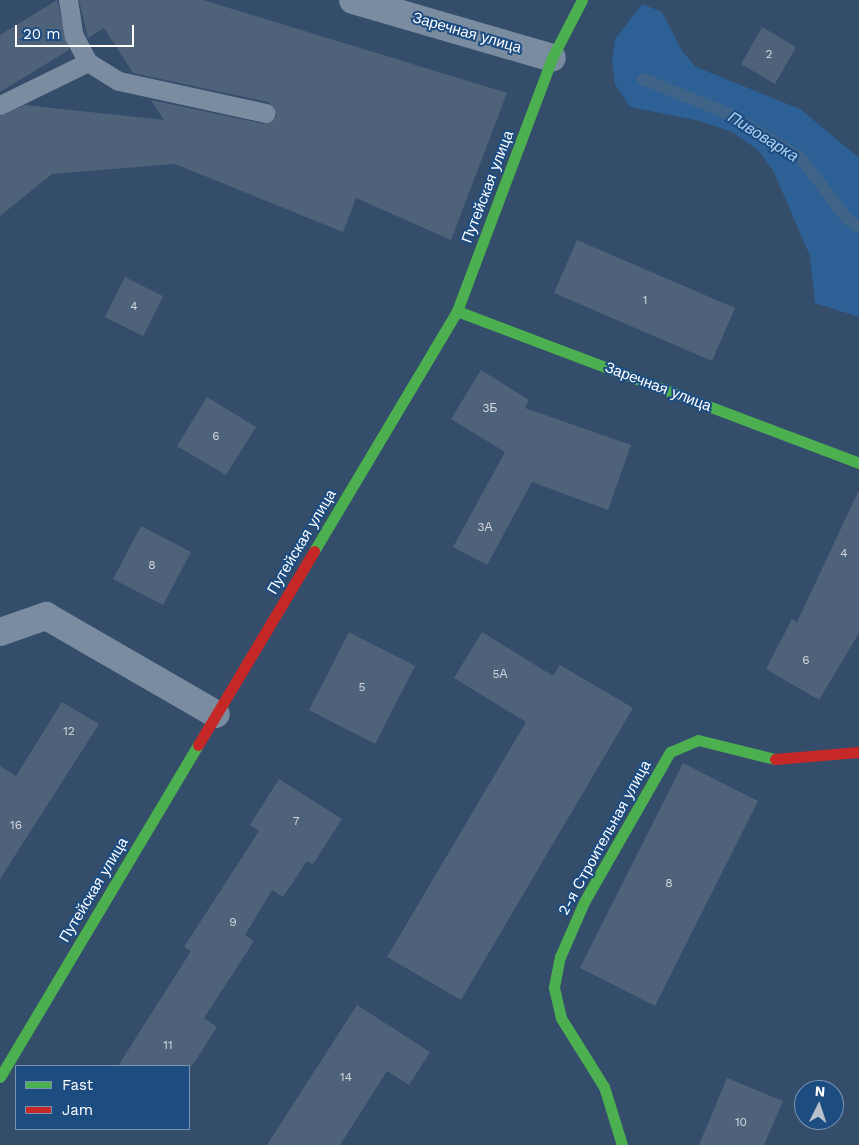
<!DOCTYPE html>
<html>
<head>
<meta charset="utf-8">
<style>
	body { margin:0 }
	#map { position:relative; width:859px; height:1145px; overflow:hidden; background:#344d6a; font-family:"Work Sans",sans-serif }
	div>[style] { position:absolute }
	.green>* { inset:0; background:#2d6196 }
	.stream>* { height:12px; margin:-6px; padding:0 6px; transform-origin:6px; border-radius:6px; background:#406388 }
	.building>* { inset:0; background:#4e637a }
	.lane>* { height:19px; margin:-9.5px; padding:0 9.5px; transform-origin:9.5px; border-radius:9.5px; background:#798ca0 }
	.street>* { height:28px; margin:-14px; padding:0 14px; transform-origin:14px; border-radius:14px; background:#798ca0 }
	.fast>* { height:11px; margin:-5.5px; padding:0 5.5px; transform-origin:5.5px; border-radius:5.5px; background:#4caf50 }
	.jam>* { height:11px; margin:-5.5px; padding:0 5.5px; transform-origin:5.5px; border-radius:5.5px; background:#c62828 }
	span { translate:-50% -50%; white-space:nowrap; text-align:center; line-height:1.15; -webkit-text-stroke:4px #1d4c81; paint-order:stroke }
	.number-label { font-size:12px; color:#d3d8de }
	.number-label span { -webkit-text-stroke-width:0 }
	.street-label { font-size:15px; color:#fff }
	.water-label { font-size:16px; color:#adcff1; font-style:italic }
	.legend { position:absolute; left:15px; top:1065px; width:175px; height:65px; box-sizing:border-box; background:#1d4c81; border:1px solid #7794b3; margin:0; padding:6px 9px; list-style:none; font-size:15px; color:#fff }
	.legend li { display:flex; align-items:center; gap:10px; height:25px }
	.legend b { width:25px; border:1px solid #7794b3 }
	.north { position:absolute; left:794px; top:1080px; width:50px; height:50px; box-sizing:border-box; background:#1d4c81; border:1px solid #7794b3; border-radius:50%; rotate:4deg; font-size:14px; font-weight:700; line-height:20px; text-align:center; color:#fff }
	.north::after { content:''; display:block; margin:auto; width:18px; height:22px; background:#b8c1cb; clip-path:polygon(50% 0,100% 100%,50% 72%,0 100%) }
	.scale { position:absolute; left:15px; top:25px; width:119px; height:22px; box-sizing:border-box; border:2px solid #fff; border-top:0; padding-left:6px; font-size:15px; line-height:18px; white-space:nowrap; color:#fff; -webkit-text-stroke:4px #1d4c81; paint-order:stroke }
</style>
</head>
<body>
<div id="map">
	<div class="green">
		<i style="clip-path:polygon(642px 4px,662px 12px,682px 51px,696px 67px,800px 109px,859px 158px,859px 317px,815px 303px,810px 256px,773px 170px,758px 150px,732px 132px,700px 121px,630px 107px,615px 84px,612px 62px,615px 39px)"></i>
	</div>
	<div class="stream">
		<i style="left:643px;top:79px;width:91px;rotate:22deg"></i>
		<i style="left:727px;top:113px;width:87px;rotate:31.3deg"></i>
		<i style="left:801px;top:158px;width:76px;rotate:53deg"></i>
		<i style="left:847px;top:219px;width:14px;rotate:34deg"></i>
	</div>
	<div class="building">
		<i style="clip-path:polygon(57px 0,69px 50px,0 92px,0 35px)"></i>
		<i style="clip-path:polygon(79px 0,203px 0,507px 93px,451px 240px,356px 198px,343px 232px,175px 164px,52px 174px,0 216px,0 116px,25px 105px,164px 120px,151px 100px,264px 124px,277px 116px,268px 102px,133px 73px,104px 28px,88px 38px)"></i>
		<i style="clip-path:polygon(762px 27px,796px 47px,775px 84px,741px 64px)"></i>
		<i style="clip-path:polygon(577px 240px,735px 308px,712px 361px,554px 293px)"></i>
		<i style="clip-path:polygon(125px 277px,163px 296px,143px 336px,105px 317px)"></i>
		<i style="clip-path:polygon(481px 370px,529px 400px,525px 408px,631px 445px,608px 510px,532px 482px,487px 565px,453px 547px,505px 452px,451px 419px)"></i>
		<i style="clip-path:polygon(207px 397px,256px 427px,226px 475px,177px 446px)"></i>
		<i style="clip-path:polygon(859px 490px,859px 633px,819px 700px,766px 669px,792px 619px,797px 622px)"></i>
		<i style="clip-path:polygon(141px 526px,191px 552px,163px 605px,113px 579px)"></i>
		<i style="clip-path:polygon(349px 632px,415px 666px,375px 744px,309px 710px)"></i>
		<i style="clip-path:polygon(482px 632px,553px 676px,560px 665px,633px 708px,461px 1000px,387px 957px,526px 722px,454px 678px)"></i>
		<i style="clip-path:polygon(62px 702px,99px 724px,0 879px,0 766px,16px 776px)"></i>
		<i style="clip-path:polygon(683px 763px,758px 801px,655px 1006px,580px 968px)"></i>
		<i style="clip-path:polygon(279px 779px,342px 819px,313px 864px,307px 861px,283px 897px,272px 890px,245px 935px,254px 941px,204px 1018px,217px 1027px,192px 1066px,118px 1066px,191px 951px,184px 947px,259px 831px,250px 825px)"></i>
		<i style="clip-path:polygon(357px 1005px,430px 1052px,409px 1085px,387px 1071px,340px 1145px,267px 1145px)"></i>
		<i style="clip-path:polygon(727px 1078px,783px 1101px,764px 1145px,699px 1145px)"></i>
	</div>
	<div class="lane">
		<i style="left:68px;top:0;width:36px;rotate:81deg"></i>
		<i style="left:74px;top:36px;width:30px;rotate:62deg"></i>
		<i style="left:88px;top:62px;width:36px;rotate:32deg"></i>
		<i style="left:119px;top:81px;width:150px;rotate:12.3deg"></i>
		<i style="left:0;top:105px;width:98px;rotate:-26deg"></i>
	</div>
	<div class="street">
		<i style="left:353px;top:0;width:207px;rotate:16.2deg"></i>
		<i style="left:0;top:632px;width:49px;rotate:-19.2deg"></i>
		<i style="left:46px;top:616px;width:196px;rotate:30deg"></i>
	</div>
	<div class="fast">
		<i style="left:457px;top:311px;width:430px;rotate:20.7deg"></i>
		<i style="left:314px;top:551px;width:279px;rotate:-59.2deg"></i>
		<i style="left:457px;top:311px;width:270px;rotate:-69.4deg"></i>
		<i style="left:552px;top:58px;width:65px;rotate:-62.7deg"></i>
		<i style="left:0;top:1077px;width:387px;rotate:-59.2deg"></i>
		<i style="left:622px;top:1145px;width:61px;rotate:-107.2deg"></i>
		<i style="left:604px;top:1087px;width:81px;rotate:-121.9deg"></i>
		<i style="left:561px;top:1018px;width:32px;rotate:-103deg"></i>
		<i style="left:554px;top:987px;width:31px;rotate:-79deg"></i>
		<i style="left:560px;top:957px;width:60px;rotate:-66.4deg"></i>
		<i style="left:584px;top:902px;width:173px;rotate:-60.2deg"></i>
		<i style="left:670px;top:752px;width:30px;rotate:-23deg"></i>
		<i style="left:698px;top:740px;width:79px;rotate:13.9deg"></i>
	</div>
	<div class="jam">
		<i style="left:198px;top:745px;width:226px;rotate:-59.1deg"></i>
		<i style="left:775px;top:759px;width:84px;rotate:-4.8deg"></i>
	</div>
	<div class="number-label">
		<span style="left:769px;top:55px">2</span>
		<span style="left:645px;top:301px">1</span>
		<span style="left:134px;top:307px">4</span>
		<span style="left:490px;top:409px">3Б</span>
		<span style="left:216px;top:437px">6</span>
		<span style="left:485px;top:528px">3А</span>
		<span style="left:844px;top:554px">4</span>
		<span style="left:152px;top:566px">8</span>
		<span style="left:806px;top:661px">6</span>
		<span style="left:500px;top:675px">5А</span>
		<span style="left:362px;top:688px">5</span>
		<span style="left:69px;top:732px">12</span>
		<span style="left:296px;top:822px">7</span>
		<span style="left:16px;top:826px">16</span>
		<span style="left:669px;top:884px">8</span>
		<span style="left:233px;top:923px">9</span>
		<span style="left:168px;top:1046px">11</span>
		<span style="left:346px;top:1078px">14</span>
		<span style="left:741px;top:1123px">10</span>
	</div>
	<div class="street-label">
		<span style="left:467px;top:33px;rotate:16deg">Заречная улица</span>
		<span style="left:488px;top:187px;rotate:-69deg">Путейская улица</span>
		<span style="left:658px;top:387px;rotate:21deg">Заречная улица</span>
		<span style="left:302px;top:542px;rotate:-59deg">Путейская улица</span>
		<span style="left:605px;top:838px;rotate:-61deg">2-я Строительная улица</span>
		<span style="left:94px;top:890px;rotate:-59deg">Путейская улица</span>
	</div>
	<div class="water-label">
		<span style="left:763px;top:137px;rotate:32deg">Пивоварка</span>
	</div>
	<ul class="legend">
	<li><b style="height:6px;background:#4caf50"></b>Fast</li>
	<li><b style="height:6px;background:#c62828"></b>Jam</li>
	</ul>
	<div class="north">N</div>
	<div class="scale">20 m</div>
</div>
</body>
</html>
